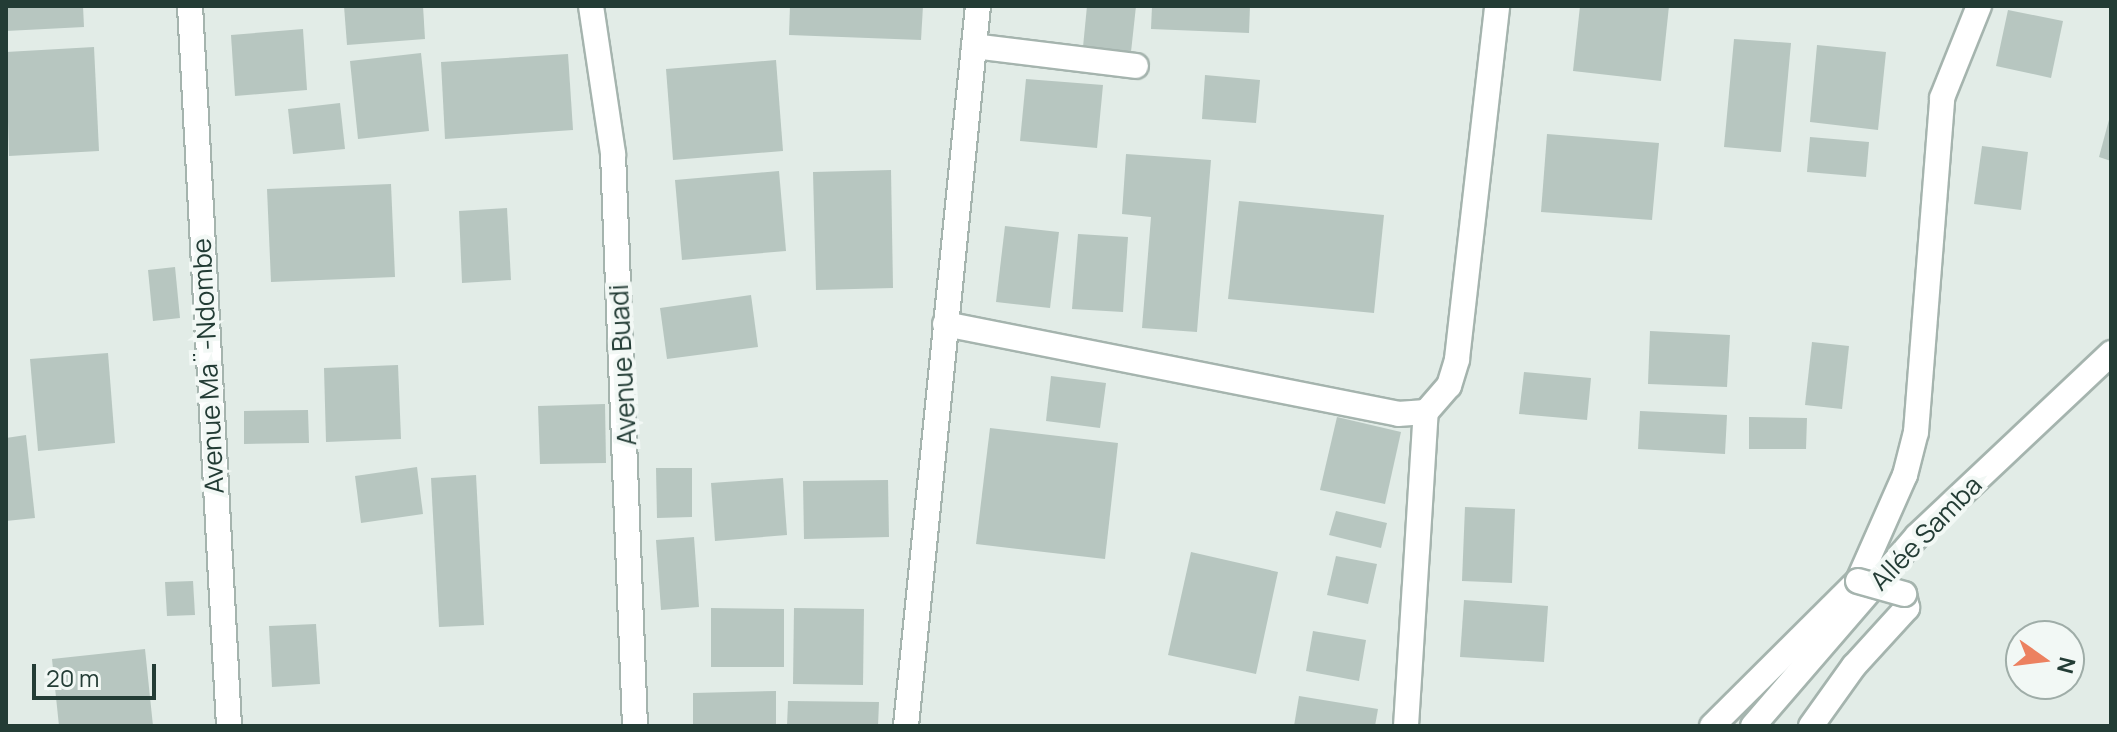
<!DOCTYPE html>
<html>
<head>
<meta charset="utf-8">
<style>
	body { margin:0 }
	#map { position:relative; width:2117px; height:732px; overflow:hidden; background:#e2ece7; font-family:Manrope,sans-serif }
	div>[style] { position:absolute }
	.building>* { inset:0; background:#b7c6c0 }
	.roads { filter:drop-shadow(2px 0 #a5b4ae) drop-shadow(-2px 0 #a5b4ae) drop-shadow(0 2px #a5b4ae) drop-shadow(0 -2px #a5b4ae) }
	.street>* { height:24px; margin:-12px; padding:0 12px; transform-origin:12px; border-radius:12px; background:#fff }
	.bridges { filter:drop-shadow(2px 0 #a5b4ae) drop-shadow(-2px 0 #a5b4ae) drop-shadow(0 2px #a5b4ae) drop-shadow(0 -2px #a5b4ae) }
	.street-bridge>* { height:24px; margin:-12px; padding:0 12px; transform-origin:12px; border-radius:12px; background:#fff }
	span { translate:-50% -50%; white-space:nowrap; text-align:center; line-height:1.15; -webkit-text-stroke:8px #f2f8f5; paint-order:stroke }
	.street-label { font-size:26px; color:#233c35 }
	.frame { position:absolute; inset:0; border:8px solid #233c35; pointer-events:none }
	.north { position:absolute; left:2005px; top:620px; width:80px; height:80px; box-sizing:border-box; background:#f2f8f5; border:2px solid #9fada8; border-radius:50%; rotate:104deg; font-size:22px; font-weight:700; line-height:32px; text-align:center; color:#233c35 }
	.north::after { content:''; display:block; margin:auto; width:28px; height:36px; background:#ec8160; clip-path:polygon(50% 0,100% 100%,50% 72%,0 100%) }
	.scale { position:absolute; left:32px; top:664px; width:124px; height:36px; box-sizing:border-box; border:4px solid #233c35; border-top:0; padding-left:10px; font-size:24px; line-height:28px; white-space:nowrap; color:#233c35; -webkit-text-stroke:6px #f2f8f5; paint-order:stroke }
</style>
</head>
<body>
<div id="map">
	<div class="building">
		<i style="clip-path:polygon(6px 6px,83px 6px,84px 27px,6px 31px)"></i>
		<i style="clip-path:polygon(344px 6px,423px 6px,425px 39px,347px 45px)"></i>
		<i style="clip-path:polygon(790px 6px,923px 6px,921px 40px,789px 35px)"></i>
		<i style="clip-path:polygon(1087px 6px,1136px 6px,1131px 52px,1083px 47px)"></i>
		<i style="clip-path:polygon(1152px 6px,1250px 6px,1249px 33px,1151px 29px)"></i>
		<i style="clip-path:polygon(1580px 6px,1669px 6px,1661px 81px,1573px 71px)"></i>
		<i style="clip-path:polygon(2008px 10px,2063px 21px,2051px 78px,1996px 66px)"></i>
		<i style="clip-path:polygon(303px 29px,307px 90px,235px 96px,231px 35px)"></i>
		<i style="clip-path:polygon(1734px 39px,1791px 43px,1781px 152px,1724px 147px)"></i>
		<i style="clip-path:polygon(1817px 45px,1886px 52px,1878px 130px,1810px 122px)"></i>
		<i style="clip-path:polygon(94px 47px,99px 151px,9px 156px,6px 52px)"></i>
		<i style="clip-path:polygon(421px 53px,429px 131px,358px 139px,350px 61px)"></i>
		<i style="clip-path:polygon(568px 54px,573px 130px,445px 139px,441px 62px)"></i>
		<i style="clip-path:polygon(776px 60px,783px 151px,673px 160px,666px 69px)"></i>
		<i style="clip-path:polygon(1205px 75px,1260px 80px,1256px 123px,1202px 119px)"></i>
		<i style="clip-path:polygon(1026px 79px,1103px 85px,1097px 148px,1020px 141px)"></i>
		<i style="clip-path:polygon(340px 103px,345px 149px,293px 154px,288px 109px)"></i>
		<i style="clip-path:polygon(2110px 116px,2111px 116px,2111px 161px,2099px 157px)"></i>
		<i style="clip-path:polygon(1547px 134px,1659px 143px,1652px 220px,1541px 212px)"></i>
		<i style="clip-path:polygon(1810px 137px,1869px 142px,1866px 177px,1807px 172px)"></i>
		<i style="clip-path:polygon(1982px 146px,2028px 152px,2021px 210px,1974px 204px)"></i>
		<i style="clip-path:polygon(1126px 154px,1211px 160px,1197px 332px,1142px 328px,1151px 217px,1122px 214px)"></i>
		<i style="clip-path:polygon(891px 170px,893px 288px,816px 290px,813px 172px)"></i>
		<i style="clip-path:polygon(779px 171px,786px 251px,682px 260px,675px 180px)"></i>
		<i style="clip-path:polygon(391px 184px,395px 277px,271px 282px,267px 189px)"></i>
		<i style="clip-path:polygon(1239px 201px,1384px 215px,1374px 313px,1228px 299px)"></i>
		<i style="clip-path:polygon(507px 208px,511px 280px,462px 283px,459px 211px)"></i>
		<i style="clip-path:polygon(1005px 226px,1059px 232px,1050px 308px,996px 302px)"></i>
		<i style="clip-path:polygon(1078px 234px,1128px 237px,1123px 312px,1072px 309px)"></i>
		<i style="clip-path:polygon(175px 267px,180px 318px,153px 321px,148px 270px)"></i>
		<i style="clip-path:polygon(751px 295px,758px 347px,667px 359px,660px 308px)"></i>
		<i style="clip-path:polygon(1650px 331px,1730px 335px,1727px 387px,1648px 384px)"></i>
		<i style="clip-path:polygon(1812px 342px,1849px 346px,1842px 409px,1805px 405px)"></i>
		<i style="clip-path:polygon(108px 353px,115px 443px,38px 451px,30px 359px)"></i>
		<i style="clip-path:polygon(398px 365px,401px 439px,326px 442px,324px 368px)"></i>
		<i style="clip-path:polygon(1524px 372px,1591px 378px,1587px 420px,1519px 414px)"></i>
		<i style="clip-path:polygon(1051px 376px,1106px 383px,1100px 428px,1046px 421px)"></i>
		<i style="clip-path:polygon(605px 404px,606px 463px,540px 464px,538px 406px)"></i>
		<i style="clip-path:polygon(308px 410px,309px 443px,244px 444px,244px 411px)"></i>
		<i style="clip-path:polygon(1640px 411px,1727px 415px,1725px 454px,1638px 449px)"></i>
		<i style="clip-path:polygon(1337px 417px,1401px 432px,1385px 504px,1320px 490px)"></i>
		<i style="clip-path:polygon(1749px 417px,1807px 418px,1806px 449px,1749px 449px)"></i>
		<i style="clip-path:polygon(990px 428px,1118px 443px,1105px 559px,976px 544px)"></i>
		<i style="clip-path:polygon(26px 435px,35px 518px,6px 521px,6px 438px)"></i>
		<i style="clip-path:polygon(417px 467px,423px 514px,361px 523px,355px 476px)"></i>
		<i style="clip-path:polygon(656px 468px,692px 468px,692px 517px,657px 518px)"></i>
		<i style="clip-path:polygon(476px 475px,484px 625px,439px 627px,431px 478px)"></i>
		<i style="clip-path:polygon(783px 478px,787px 535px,715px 541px,711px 483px)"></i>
		<i style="clip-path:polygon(888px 480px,889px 537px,804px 539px,803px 481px)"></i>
		<i style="clip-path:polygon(1465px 507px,1515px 509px,1512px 583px,1462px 581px)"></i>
		<i style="clip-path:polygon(1336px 511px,1387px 523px,1381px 548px,1329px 535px)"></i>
		<i style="clip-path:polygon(694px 537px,699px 607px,661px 610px,656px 540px)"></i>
		<i style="clip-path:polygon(1191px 552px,1278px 572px,1256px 674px,1168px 655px)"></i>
		<i style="clip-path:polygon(1336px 556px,1377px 564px,1368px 604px,1327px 595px)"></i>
		<i style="clip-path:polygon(193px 581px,195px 615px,167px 616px,165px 582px)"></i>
		<i style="clip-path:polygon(1464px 600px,1548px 606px,1544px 662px,1460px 657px)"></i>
		<i style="clip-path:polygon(711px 608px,784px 609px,784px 667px,711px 667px)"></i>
		<i style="clip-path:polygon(794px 608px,864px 609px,863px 685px,793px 684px)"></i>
		<i style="clip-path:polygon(316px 624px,320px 684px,272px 687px,269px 626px)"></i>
		<i style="clip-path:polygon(1313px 631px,1366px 640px,1359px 681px,1306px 671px)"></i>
		<i style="clip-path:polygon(145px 649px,153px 726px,59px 726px,52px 659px)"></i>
		<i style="clip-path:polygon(776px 691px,776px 726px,693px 726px,693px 693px)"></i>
		<i style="clip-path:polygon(1299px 696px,1378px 709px,1375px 726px,1294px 726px)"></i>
		<i style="clip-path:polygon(788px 701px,879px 702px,878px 726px,787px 726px)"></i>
	</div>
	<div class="roads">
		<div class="street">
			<i style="left:190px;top:6px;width:721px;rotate:86.9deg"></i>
			<i style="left:591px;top:6px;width:150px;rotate:81.5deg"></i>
			<i style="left:613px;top:154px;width:572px;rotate:87.8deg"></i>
			<i style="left:974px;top:46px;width:163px;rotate:7deg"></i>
			<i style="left:945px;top:324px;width:462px;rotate:11.2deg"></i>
			<i style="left:1398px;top:414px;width:28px;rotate:-4deg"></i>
			<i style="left:1426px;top:412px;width:35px;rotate:-49deg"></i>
			<i style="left:1449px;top:386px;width:28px;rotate:-73deg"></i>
			<i style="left:1457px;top:359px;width:355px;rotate:-83.5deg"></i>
			<i style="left:906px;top:726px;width:724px;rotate:-84.29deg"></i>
			<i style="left:1406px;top:726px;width:315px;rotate:-86.4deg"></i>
			<i style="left:1712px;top:726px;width:206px;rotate:-44.8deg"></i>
			<i style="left:1858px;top:581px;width:116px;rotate:-66.1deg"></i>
			<i style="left:1905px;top:475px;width:44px;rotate:-75.7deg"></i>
			<i style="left:1916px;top:432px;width:335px;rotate:-85.5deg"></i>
			<i style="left:1942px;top:98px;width:99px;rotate:-68.1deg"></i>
			<i style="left:1753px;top:726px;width:251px;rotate:-49.2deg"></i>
			<i style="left:1917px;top:536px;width:267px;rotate:-43.3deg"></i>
			<i style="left:1811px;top:726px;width:74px;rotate:-54.4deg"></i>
			<i style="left:1854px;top:666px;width:79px;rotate:-47.6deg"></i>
			<i style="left:1907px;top:608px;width:14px;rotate:-102deg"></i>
		</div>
	</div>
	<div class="bridges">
		<div class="street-bridge">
			<i style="left:1858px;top:581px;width:48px;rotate:15.8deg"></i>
		</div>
	</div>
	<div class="street-label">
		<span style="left:623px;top:365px;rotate:-93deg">Avenue Buadi</span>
		<span style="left:208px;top:366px;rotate:-93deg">Avenue Ma¨-Ndombe</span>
		<span style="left:1926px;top:533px;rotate:-46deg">Allée Samba</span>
	</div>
	<div class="frame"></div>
	<div class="north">N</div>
	<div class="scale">20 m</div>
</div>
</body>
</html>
